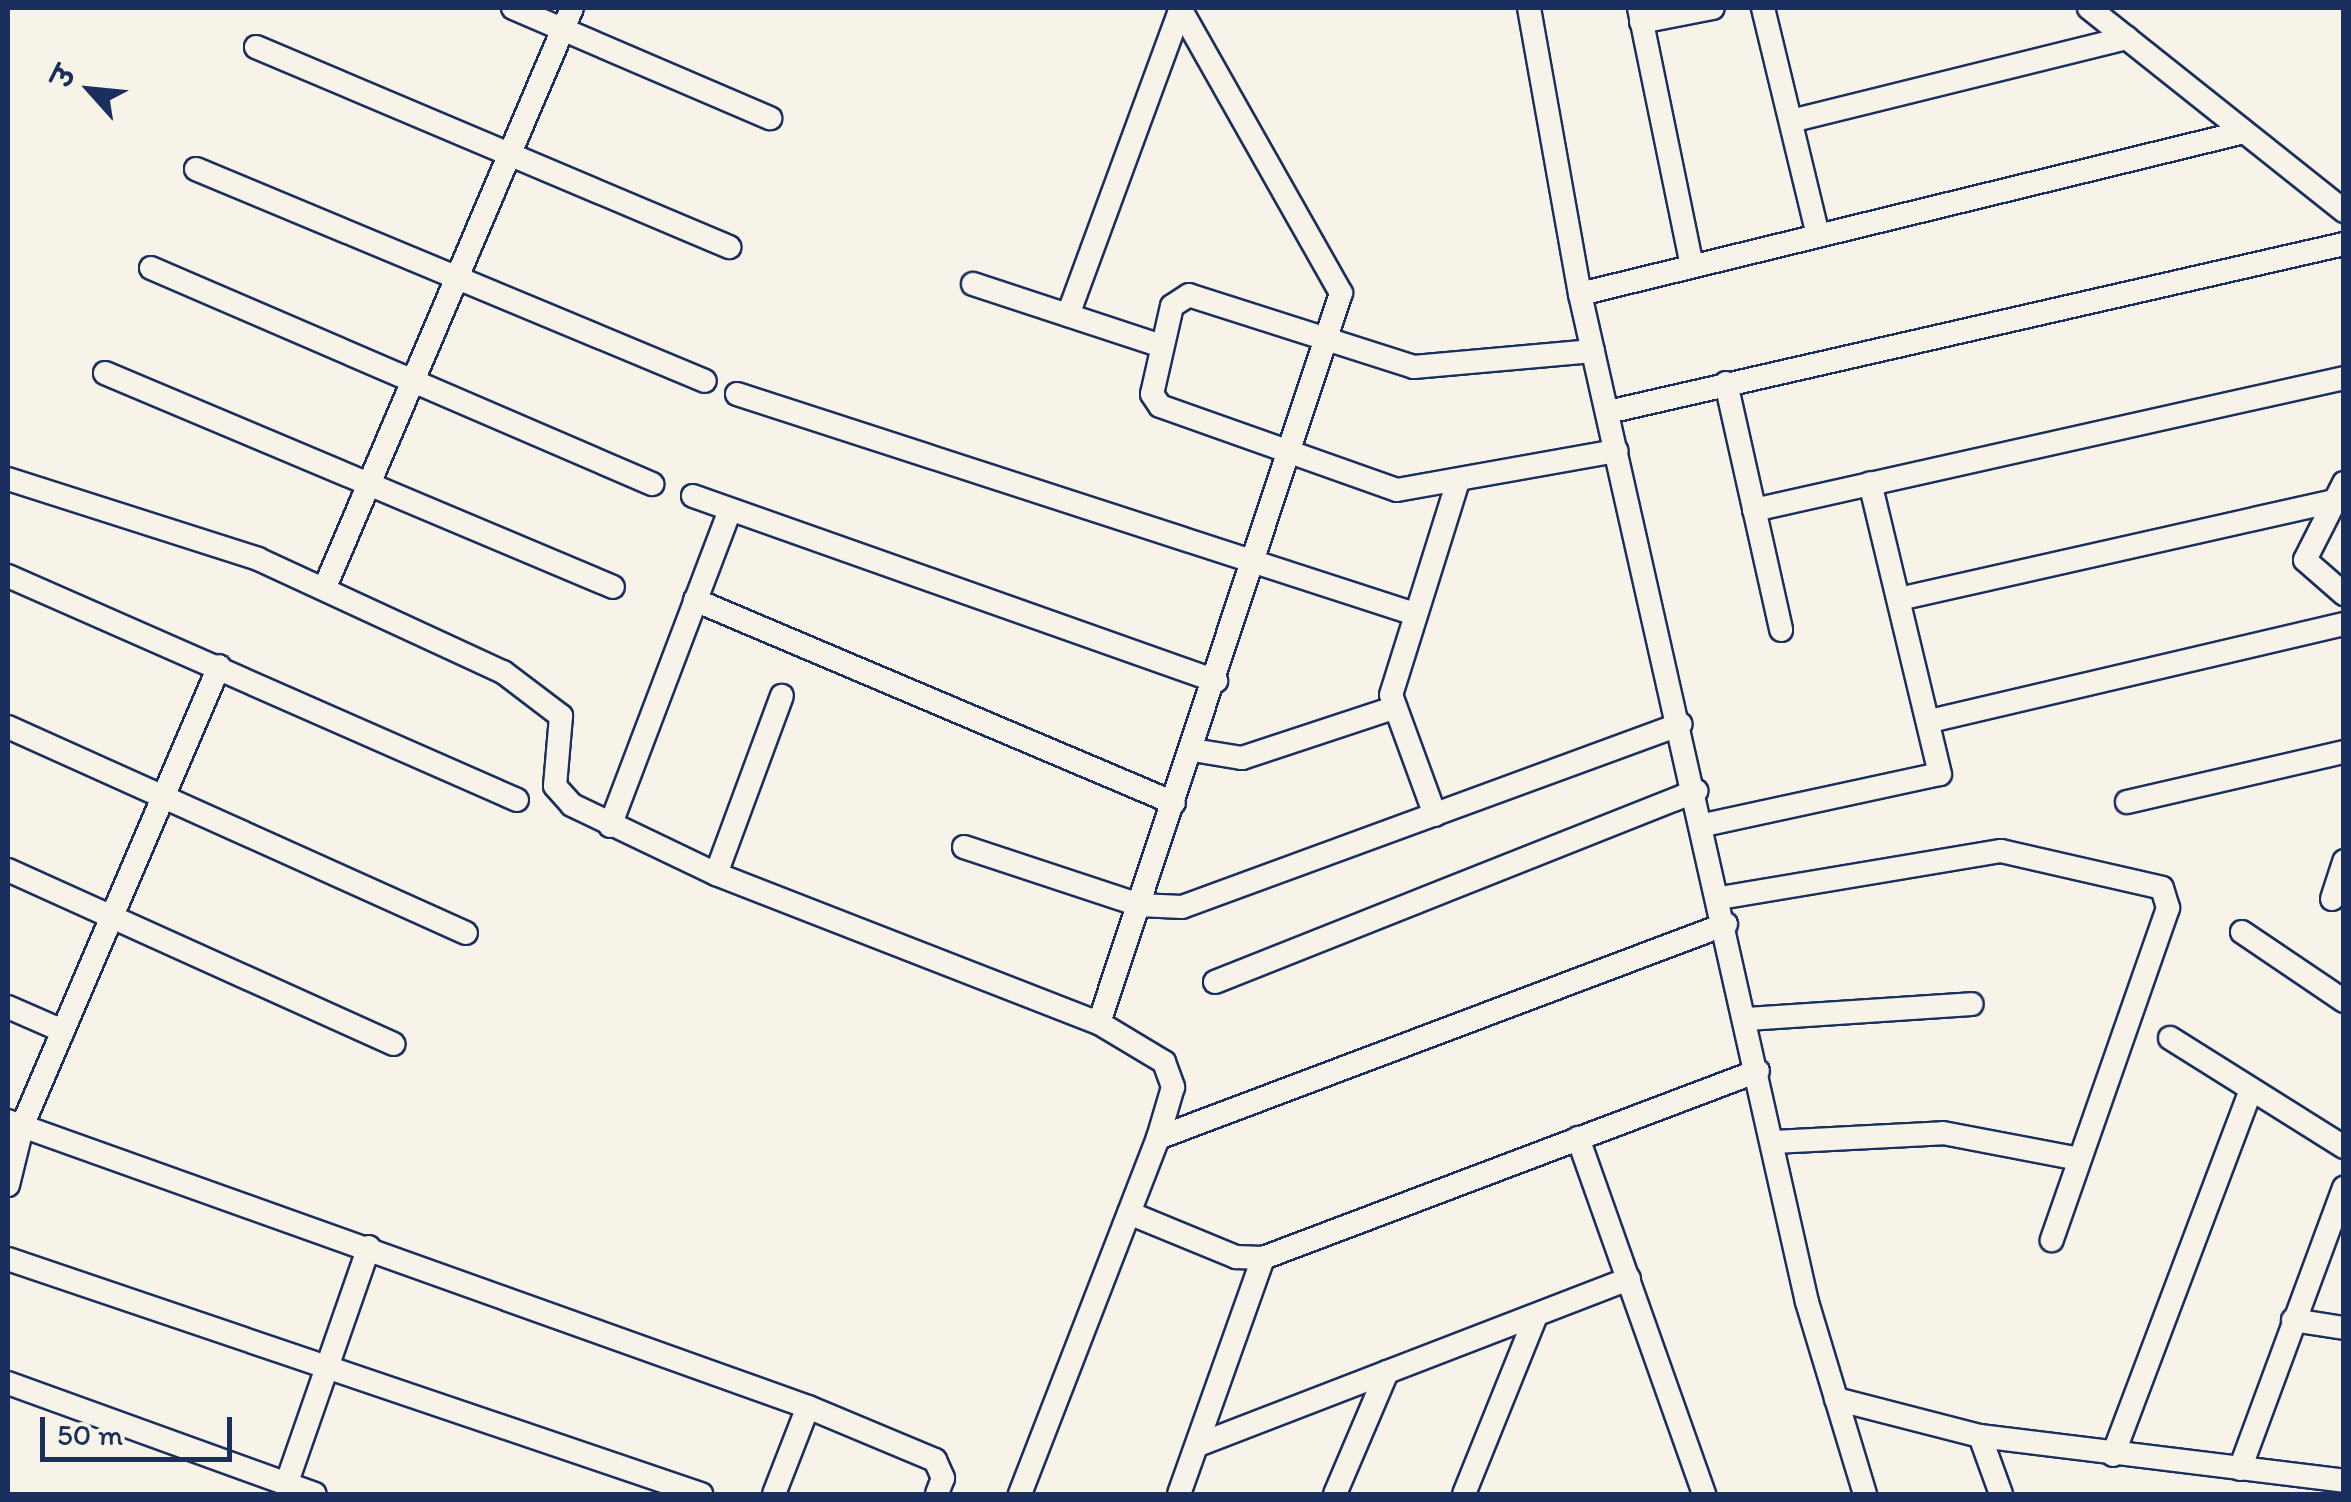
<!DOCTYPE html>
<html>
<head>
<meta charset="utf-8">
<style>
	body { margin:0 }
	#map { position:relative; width:2351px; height:1502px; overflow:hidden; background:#f7f3e8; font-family:Itim,"Playpen Sans Deva",sans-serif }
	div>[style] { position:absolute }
	.roads { filter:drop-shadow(2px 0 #1b2f5e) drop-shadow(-2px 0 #1b2f5e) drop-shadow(0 2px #1b2f5e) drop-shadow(0 -2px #1b2f5e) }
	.minor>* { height:22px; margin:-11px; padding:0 11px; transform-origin:11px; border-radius:11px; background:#f7f3e8 }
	span { translate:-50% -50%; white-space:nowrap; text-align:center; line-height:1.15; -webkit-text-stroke:8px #f7f3e8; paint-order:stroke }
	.frame { position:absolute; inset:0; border:10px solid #1b2f5e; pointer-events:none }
	.north { position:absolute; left:40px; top:40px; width:100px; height:100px; -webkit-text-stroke:8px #f7f3e8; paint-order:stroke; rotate:297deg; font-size:28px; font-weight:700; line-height:40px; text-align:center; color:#1b2f5e }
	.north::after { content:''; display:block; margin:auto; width:35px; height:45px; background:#1b2f5e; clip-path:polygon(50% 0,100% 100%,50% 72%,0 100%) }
	.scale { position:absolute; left:40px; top:1417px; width:192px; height:45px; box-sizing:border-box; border:5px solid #1b2f5e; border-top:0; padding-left:12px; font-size:30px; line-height:35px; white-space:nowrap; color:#1b2f5e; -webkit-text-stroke:8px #f7f3e8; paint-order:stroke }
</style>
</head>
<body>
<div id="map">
	<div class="roads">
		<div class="minor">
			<i style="left:513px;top:8px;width:280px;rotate:23.2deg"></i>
			<i style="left:1529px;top:8px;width:291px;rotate:79.9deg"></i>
			<i style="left:1580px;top:294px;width:1033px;rotate:77.31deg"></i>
			<i style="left:1807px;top:1302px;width:201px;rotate:73.2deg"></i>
			<i style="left:1639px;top:8px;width:263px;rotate:78.4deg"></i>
			<i style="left:1763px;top:8px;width:234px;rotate:76.4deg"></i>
			<i style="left:2089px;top:8px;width:326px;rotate:38.5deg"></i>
			<i style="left:1641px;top:22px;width:73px;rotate:-11deg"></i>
			<i style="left:256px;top:47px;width:514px;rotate:22.92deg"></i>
			<i style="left:1791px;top:121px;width:346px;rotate:-13.9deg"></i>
			<i style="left:196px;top:169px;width:551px;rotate:22.61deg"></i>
			<i style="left:151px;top:268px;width:546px;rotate:23.32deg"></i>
			<i style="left:973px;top:284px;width:199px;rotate:18.2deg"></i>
			<i style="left:1580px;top:294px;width:683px;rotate:-13.71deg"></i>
			<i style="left:1068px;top:315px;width:327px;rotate:-69.8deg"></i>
			<i style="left:1593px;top:351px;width:180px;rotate:174.9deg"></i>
			<i style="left:1414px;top:367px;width:236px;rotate:-162.3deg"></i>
			<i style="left:1189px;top:295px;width:20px;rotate:147deg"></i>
			<i style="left:1172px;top:306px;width:90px;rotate:102.8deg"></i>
			<i style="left:1152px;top:394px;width:14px;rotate:56deg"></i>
			<i style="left:1160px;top:406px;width:251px;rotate:19.5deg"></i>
			<i style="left:1397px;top:490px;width:223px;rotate:-10.1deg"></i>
			<i style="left:105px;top:373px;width:551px;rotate:22.84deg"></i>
			<i style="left:1726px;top:383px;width:253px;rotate:77.4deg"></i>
			<i style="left:737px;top:394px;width:713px;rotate:17.98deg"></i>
			<i style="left:1608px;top:412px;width:755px;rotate:-12.86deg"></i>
			<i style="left:8px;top:479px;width:262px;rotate:17.7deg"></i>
			<i style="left:258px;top:559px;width:270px;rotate:24.8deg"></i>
			<i style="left:503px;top:672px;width:73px;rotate:37.2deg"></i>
			<i style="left:561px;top:716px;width:70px;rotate:94.9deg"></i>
			<i style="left:555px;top:786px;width:25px;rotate:48deg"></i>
			<i style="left:572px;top:805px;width:160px;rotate:25.6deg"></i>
			<i style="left:716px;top:874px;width:411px;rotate:21.3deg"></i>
			<i style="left:1099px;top:1023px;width:76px;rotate:31deg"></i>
			<i style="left:1164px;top:1062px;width:27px;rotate:70deg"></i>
			<i style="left:1173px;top:1087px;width:53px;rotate:106.4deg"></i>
			<i style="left:1158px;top:1138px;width:382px;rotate:111.2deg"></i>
			<i style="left:2344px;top:483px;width:86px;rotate:116.9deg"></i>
			<i style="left:2305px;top:560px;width:52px;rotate:41.1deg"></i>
			<i style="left:693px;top:496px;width:555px;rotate:19.48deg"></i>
			<i style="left:1754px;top:510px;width:605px;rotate:-12.61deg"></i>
			<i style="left:8px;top:576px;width:556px;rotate:23.75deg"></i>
			<i style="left:325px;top:587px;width:629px;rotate:-66.9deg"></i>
			<i style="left:1899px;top:599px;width:445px;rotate:-12.7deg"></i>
			<i style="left:695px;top:600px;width:520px;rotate:22.97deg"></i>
			<i style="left:1930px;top:721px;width:425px;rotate:-13.2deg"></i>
			<i style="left:8px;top:727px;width:502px;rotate:24.22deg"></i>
			<i style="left:1193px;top:750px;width:50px;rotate:9.3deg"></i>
			<i style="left:1242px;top:758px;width:159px;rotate:-18.3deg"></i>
			<i style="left:2127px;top:802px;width:223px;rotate:-13deg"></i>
			<i style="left:1435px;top:815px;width:128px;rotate:-110.1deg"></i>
			<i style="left:1391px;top:695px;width:224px;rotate:-72.6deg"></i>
			<i style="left:1704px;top:825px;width:241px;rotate:-12.2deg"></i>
			<i style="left:1940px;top:774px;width:299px;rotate:-103.5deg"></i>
			<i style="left:610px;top:826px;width:338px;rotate:-69.2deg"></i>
			<i style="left:964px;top:847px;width:184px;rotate:18.3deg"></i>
			<i style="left:1139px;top:905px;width:43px;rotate:2.7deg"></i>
			<i style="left:1182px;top:907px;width:531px;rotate:-20.14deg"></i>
			<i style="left:8px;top:870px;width:423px;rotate:24.3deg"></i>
			<i style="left:716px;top:874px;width:190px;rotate:-69.7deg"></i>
			<i style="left:1720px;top:898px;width:285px;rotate:-9.5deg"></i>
			<i style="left:2001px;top:851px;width:165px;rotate:12.9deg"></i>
			<i style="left:2162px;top:888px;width:21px;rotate:73deg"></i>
			<i style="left:2168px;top:908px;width:352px;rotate:109.3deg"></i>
			<i style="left:2332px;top:899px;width:40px;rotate:-72deg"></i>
			<i style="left:2242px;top:932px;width:123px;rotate:34.1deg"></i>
			<i style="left:1215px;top:982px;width:518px;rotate:-21.66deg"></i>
			<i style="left:8px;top:1007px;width:60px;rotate:23.6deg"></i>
			<i style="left:1747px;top:1019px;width:225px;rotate:-3.8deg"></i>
			<i style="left:1099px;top:1023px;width:769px;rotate:-71.66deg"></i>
			<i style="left:1341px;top:293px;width:326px;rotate:-119.5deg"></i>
			<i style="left:2170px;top:1038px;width:205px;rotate:32.1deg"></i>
			<i style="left:8px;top:1121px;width:850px;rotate:19.67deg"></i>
			<i style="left:808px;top:1407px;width:138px;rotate:22.7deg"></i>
			<i style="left:935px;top:1460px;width:20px;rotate:66deg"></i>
			<i style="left:943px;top:1478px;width:17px;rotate:111deg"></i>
			<i style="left:1158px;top:1138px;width:607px;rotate:-20.64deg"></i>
			<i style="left:1578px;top:1138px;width:378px;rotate:70.5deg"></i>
			<i style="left:1774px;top:1142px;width:169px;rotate:-3deg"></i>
			<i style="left:1943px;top:1133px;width:138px;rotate:10.8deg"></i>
			<i style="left:8px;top:1185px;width:63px;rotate:-76.2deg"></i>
			<i style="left:23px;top:1124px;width:498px;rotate:-66.8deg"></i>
			<i style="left:1129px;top:1213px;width:116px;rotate:22.4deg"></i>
			<i style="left:1236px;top:1257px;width:27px;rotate:2deg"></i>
			<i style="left:1263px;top:1258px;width:529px;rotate:-20.7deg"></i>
			<i style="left:8px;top:1259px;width:732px;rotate:18.73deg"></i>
			<i style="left:2293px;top:1320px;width:52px;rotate:8.9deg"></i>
			<i style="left:8px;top:1383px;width:326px;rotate:19.9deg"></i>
			<i style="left:1836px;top:1399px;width:149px;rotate:14.4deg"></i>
			<i style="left:1980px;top:1436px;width:367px;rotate:7deg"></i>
			<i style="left:1980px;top:1436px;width:62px;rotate:70.1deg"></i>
			<i style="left:1198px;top:1445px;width:462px;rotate:-21.1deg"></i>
			<i style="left:2113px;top:1455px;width:391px;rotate:-69.3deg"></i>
			<i style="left:2240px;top:1469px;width:300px;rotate:-69.7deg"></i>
			<i style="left:286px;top:1485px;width:252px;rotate:-70.8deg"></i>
			<i style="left:774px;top:1494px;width:93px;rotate:-68.7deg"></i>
			<i style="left:1179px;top:1494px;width:251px;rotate:-70.4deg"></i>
			<i style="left:1335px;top:1494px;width:133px;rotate:-66.9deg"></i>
			<i style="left:1464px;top:1494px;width:192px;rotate:-68deg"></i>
		</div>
	</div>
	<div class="frame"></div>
	<div class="north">उ</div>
	<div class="scale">50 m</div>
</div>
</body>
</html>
